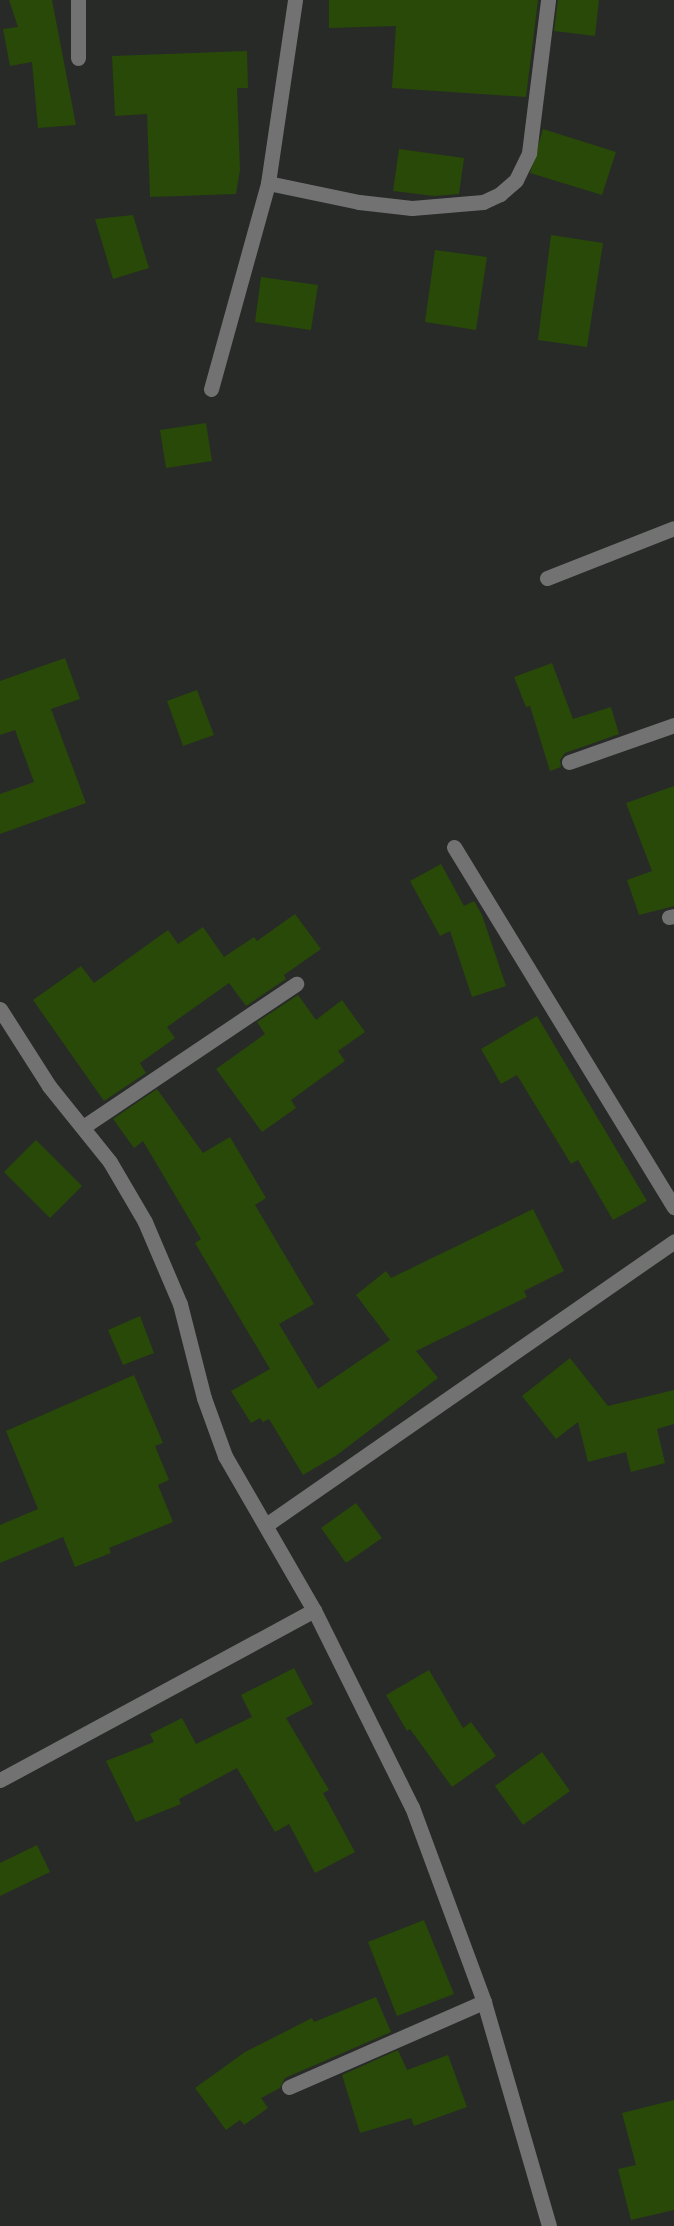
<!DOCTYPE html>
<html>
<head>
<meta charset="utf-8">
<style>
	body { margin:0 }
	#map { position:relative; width:674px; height:2226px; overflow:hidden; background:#282a27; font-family:Figtree,sans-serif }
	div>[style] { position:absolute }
	.building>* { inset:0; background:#284908 }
	.minor>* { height:15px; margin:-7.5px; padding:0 7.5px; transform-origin:7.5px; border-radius:7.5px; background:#727273 }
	span { translate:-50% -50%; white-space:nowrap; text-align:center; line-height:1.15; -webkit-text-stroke:4.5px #1f201e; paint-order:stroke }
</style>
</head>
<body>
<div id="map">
	<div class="building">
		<i style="clip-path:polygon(9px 0,52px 0,76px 125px,38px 128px,32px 62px,10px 66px,3px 29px,18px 27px)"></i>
		<i style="clip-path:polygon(329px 0,538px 0,526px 97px,392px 88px,396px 26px,329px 28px)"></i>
		<i style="clip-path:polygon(558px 0,599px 0,595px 36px,554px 31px)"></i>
		<i style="clip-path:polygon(247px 51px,248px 88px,237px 88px,240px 170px,236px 194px,150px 197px,147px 114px,115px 116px,112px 56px)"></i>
		<i style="clip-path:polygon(543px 129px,616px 152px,602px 195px,530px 173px)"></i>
		<i style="clip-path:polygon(399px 149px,464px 158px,459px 194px,434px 196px,393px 191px)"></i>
		<i style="clip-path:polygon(133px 215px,149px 268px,113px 279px,95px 219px)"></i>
		<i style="clip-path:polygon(551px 235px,603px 243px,587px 347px,538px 340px)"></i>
		<i style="clip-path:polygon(435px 250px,487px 257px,476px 330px,425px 322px)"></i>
		<i style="clip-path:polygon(261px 277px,318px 285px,311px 330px,255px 322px)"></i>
		<i style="clip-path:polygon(206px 423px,212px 461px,166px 468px,160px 430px)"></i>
		<i style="clip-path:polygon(65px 658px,80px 699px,51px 709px,86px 803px,0 834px,0 794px,34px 782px,15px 730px,0 735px,0 681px)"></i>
		<i style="clip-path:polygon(552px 663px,573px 719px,611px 707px,619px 734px,565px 753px,560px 760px,561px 767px,550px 771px,530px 706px,526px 707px,514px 677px)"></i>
		<i style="clip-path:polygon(197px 690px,214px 735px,183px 746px,167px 701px)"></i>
		<i style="clip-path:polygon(674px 786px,674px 906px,639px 915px,627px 880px,652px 871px,626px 803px)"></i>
		<i style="clip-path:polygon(441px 864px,464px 906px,474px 901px,482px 915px,506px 986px,472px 997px,450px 931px,440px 936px,410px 881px)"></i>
		<i style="clip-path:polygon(295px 914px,321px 949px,284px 975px,286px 979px,246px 1006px,229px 983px,167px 1027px,175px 1038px,140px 1063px,146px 1073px,104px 1101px,33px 1000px,81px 966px,94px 983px,168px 930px,178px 944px,203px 927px,224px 957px,254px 937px,257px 941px)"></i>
		<i style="clip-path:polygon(298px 995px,316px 1020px,342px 1000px,365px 1032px,338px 1051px,345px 1061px,291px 1100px,296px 1108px,262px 1132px,216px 1069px,265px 1034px,257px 1022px)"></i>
		<i style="clip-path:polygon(537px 1016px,647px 1201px,613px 1220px,578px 1160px,571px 1164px,517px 1075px,501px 1084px,481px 1049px)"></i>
		<i style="clip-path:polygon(157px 1089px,203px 1153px,230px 1137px,266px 1198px,255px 1205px,314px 1304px,279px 1324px,318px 1389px,390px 1340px,356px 1295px,386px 1271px,391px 1278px,533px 1209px,564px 1271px,524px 1291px,527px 1297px,416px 1351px,438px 1378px,337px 1455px,303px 1475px,269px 1419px,263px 1422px,260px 1418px,251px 1423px,231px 1391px,270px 1369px,195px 1243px,201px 1239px,143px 1141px,134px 1148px,113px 1119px)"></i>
		<i style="clip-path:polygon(36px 1140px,82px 1186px,50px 1218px,4px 1172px)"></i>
		<i style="clip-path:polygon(140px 1316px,154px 1353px,123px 1365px,108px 1330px)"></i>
		<i style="clip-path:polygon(570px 1358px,608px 1406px,674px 1390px,674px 1424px,657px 1429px,665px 1463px,631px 1472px,626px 1452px,588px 1462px,578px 1422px,556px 1439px,522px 1396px)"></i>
		<i style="clip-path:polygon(134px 1375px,163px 1443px,155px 1446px,169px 1480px,158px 1485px,173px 1522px,109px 1548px,111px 1553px,75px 1567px,63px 1537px,0 1563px,0 1525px,38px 1509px,6px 1431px)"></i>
		<i style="clip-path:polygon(356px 1503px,382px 1538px,346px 1563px,321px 1528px)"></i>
		<i style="clip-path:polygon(294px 1668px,313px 1704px,286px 1718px,329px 1790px,323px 1793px,355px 1852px,315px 1873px,289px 1824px,275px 1832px,237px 1768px,179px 1799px,181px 1804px,136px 1822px,106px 1761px,154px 1742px,150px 1734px,182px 1718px,196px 1744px,252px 1717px,241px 1695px)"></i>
		<i style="clip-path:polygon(429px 1670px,463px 1728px,471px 1722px,496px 1756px,452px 1787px,410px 1729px,407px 1731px,386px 1695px)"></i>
		<i style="clip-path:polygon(542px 1752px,570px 1791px,523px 1825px,495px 1786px)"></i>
		<i style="clip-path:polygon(37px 1845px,50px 1872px,0 1896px,0 1863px)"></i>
		<i style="clip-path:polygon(424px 1920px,454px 1994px,397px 2016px,368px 1942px)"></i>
		<i style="clip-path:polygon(376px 1997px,391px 2032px,285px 2078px,280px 2088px,261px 2098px,268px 2108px,244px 2125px,240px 2120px,226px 2130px,195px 2088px,245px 2052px,312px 2018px,314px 2022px)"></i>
		<i style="clip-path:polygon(398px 2050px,407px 2070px,448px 2055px,467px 2107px,414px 2126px,411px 2118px,360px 2133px,342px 2075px)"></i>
		<i style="clip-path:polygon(674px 2100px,674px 2210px,631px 2220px,618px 2169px,636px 2165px,622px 2113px)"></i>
	</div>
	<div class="minor">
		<i style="left:78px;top:0;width:58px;rotate:90deg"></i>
		<i style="left:268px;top:183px;width:93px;rotate:11.8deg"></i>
		<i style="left:359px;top:202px;width:53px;rotate:6.5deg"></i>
		<i style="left:412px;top:208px;width:71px;rotate:-4.8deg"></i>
		<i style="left:483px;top:202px;width:19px;rotate:-25deg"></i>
		<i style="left:500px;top:194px;width:21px;rotate:-41deg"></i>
		<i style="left:516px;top:180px;width:30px;rotate:-64deg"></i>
		<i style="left:529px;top:153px;width:154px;rotate:-82.9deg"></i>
		<i style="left:211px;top:389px;width:214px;rotate:-74.5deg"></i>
		<i style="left:268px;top:183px;width:185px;rotate:-81.6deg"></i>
		<i style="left:547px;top:578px;width:136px;rotate:-21.5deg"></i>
		<i style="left:569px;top:762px;width:111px;rotate:-19.4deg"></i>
		<i style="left:454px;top:847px;width:422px;rotate:58.6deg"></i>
		<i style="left:669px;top:917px;width:5px;rotate:-11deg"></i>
		<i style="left:0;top:1009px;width:91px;rotate:57.5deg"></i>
		<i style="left:49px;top:1086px;width:97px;rotate:51.2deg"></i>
		<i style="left:110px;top:1162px;width:69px;rotate:59.7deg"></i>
		<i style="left:145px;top:1222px;width:89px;rotate:66.9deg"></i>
		<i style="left:180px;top:1304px;width:97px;rotate:75.7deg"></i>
		<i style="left:204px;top:1398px;width:62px;rotate:70.1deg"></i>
		<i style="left:225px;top:1456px;width:178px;rotate:60deg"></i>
		<i style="left:314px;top:1610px;width:220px;rotate:63.6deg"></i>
		<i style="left:412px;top:1807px;width:208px;rotate:69.7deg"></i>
		<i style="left:484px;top:2002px;width:233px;rotate:73.8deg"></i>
		<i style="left:83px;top:1127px;width:257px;rotate:-33.9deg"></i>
		<i style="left:266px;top:1525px;width:497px;rotate:-34.8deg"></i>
		<i style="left:0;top:1780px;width:357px;rotate:-28.4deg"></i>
		<i style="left:289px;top:2087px;width:213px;rotate:-23.6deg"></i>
	</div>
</div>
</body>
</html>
